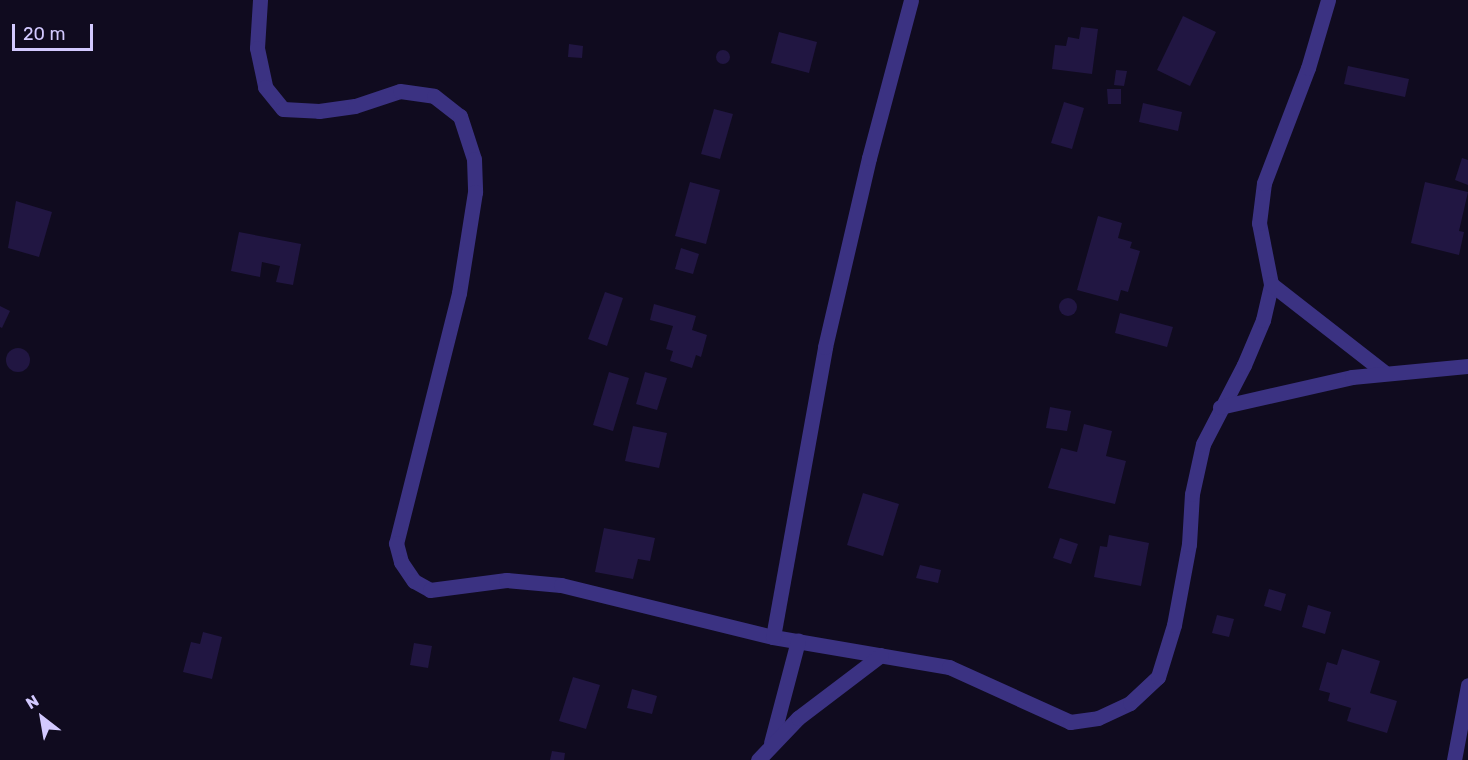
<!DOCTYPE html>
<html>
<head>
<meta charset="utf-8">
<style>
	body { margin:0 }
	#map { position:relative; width:1468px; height:760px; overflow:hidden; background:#100b1f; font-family:Rubik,sans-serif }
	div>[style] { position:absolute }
	.building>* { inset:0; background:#211642 }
	.round { border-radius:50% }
	.service>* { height:15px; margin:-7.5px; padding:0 7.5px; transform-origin:7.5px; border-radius:7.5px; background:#3b3282 }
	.minor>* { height:15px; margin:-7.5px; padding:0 7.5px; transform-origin:7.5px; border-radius:7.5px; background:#3b3282 }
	span { translate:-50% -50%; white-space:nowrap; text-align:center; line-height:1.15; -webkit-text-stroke:4.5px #100b1f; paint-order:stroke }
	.north { position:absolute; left:12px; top:688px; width:60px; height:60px; -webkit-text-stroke:4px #100b1f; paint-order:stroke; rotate:329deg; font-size:16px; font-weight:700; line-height:24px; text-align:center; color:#d3c9ff }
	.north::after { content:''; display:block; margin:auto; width:21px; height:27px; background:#d3c9ff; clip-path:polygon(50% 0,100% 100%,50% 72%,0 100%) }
	.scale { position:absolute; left:12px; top:24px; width:81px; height:27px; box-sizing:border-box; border:3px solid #d3c9ff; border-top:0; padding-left:8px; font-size:18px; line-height:21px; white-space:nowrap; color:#d3c9ff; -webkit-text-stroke:4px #100b1f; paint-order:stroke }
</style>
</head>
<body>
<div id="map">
	<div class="building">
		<i style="clip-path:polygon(1183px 16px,1216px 32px,1190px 86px,1157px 70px)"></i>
		<i style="clip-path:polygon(1081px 27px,1098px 29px,1092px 74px,1052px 69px,1055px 45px,1066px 46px,1068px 37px,1079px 39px)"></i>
		<i style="clip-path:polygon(779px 32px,817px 42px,809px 73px,771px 63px)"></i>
		<i style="clip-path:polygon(569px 44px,583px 46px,582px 58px,568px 57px)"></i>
		<i class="round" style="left:716px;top:50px;width:14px;height:14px"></i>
		<i style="clip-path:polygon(1348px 66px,1409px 79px,1405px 97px,1344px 84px)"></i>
		<i style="clip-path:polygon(1116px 70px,1127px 71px,1124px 86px,1114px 85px)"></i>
		<i style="clip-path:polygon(1107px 89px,1121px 89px,1121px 104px,1108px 104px)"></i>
		<i style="clip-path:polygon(1064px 102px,1084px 108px,1072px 149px,1051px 143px)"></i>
		<i style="clip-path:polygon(1143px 103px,1182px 112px,1178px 131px,1139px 122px)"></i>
		<i style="clip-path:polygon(714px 109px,733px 114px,720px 159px,701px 154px)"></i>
		<i style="clip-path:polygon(1462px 158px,1468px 160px,1468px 185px,1455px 180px)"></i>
		<i style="clip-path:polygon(690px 182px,720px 190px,706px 244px,675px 236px)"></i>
		<i style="clip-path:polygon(1425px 182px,1468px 192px,1459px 231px,1464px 232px,1459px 255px,1411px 243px)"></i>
		<i style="clip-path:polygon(16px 201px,52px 212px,39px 257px,8px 248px)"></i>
		<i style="clip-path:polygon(1098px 216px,1122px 223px,1118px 238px,1132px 242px,1130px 248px,1140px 251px,1128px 292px,1121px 290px,1118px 301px,1077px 290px)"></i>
		<i style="clip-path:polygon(239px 232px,301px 244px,293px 285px,276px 282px,280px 266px,262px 262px,260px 277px,231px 271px)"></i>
		<i style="clip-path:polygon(681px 248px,699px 254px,693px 274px,675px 269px)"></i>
		<i style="clip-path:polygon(605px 292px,623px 298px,607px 346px,588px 339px)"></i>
		<i class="round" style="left:1059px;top:298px;width:18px;height:18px"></i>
		<i style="clip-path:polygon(654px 304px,696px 316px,692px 330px,707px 335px,701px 357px,696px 355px,692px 368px,670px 361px,673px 351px,666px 349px,673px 326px,650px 320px)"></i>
		<i style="clip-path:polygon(0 306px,10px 311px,2px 328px,0 327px)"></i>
		<i style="clip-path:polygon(1120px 313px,1173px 327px,1167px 347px,1115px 333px)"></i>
		<i class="round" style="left:6px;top:348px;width:24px;height:24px"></i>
		<i style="clip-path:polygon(609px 372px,629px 378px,613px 431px,593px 425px)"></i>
		<i style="clip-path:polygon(645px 372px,667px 378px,657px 410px,636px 404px)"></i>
		<i style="clip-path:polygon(1050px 407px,1071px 411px,1067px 431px,1046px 428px)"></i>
		<i style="clip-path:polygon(1084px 424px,1112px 431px,1106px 456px,1126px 461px,1115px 504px,1048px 488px,1061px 448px,1077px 452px)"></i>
		<i style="clip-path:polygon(633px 426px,667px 433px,659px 468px,625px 461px)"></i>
		<i style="clip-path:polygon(863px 493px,899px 504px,883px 556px,847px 545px)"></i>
		<i style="clip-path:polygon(604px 528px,655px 538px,650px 561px,638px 559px,633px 579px,595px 572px)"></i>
		<i style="clip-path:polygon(1109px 535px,1149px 543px,1141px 586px,1094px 577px,1100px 546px,1107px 547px)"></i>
		<i style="clip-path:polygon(1060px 538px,1078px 544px,1071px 564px,1053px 558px)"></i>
		<i style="clip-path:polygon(920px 565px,941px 570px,938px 583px,916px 578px)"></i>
		<i style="clip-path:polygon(1269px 589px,1286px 594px,1281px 611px,1264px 606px)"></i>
		<i style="clip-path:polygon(1308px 605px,1331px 612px,1325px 634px,1302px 627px)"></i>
		<i style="clip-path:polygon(1217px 615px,1234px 619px,1229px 637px,1212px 633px)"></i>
		<i style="clip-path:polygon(203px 632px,222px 637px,212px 679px,183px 672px,191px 642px,200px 644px)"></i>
		<i style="clip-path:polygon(414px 643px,432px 646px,428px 668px,410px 665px)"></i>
		<i style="clip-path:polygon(1342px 649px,1380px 661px,1370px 693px,1397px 701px,1387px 733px,1347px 721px,1351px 708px,1328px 701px,1330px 693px,1319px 690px,1327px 662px,1337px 665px)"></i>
		<i style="clip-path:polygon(573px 677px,600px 685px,586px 729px,559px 721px)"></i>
		<i style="clip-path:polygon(632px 689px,657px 696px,652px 714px,627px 708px)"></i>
		<i style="clip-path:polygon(552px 751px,565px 753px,564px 760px,550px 760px)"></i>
	</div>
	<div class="service">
		<i style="left:1454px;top:760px;width:76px;rotate:-79.4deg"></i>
	</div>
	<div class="minor">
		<i style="left:260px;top:0;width:48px;rotate:93.6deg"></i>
		<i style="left:257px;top:48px;width:40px;rotate:78deg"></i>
		<i style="left:265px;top:87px;width:28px;rotate:51deg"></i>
		<i style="left:283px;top:109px;width:36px;rotate:3deg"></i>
		<i style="left:319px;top:111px;width:36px;rotate:-8deg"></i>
		<i style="left:355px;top:106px;width:47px;rotate:-18.4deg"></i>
		<i style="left:400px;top:91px;width:34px;rotate:8deg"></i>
		<i style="left:434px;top:96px;width:33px;rotate:38deg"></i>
		<i style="left:460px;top:116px;width:45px;rotate:72deg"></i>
		<i style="left:474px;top:159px;width:33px;rotate:88deg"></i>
		<i style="left:475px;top:192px;width:102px;rotate:99deg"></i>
		<i style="left:459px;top:293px;width:258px;rotate:104.1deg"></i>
		<i style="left:396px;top:543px;width:20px;rotate:75deg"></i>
		<i style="left:401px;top:562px;width:23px;rotate:56deg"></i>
		<i style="left:414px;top:581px;width:18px;rotate:29deg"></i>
		<i style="left:430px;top:590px;width:77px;rotate:-7.5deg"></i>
		<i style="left:506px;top:580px;width:55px;rotate:5.2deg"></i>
		<i style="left:561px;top:585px;width:218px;rotate:13.8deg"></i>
		<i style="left:773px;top:637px;width:179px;rotate:9.7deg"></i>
		<i style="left:949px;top:667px;width:133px;rotate:24.4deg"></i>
		<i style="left:1070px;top:722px;width:28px;rotate:-8deg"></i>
		<i style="left:1098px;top:718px;width:35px;rotate:-25deg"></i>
		<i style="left:1130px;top:703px;width:38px;rotate:-43deg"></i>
		<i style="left:1158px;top:677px;width:54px;rotate:-72.9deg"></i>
		<i style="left:1174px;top:625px;width:82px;rotate:-79.5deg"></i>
		<i style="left:1189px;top:544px;width:50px;rotate:-86.6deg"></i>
		<i style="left:1192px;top:494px;width:51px;rotate:-77.6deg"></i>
		<i style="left:1203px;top:444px;width:89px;rotate:-62.6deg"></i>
		<i style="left:1244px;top:365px;width:49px;rotate:-67.1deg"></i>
		<i style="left:1263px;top:320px;width:37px;rotate:-77deg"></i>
		<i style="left:1271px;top:284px;width:62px;rotate:-101.1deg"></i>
		<i style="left:1259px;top:223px;width:40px;rotate:-82.9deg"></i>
		<i style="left:1264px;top:183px;width:123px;rotate:-69.1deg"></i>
		<i style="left:1308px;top:68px;width:71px;rotate:-73.6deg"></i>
		<i style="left:1271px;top:284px;width:143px;rotate:37.9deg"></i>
		<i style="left:1220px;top:407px;width:135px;rotate:-12.8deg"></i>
		<i style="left:1352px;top:377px;width:117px;rotate:-5.4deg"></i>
		<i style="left:773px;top:637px;width:295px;rotate:-79.8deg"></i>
		<i style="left:825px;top:347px;width:194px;rotate:-76.9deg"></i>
		<i style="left:869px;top:158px;width:163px;rotate:-75.1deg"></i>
		<i style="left:771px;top:743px;width:106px;rotate:-75.2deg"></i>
		<i style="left:758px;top:760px;width:58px;rotate:-46.4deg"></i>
		<i style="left:798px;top:718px;width:104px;rotate:-37.2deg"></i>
	</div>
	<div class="north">N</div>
	<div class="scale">20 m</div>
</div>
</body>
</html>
